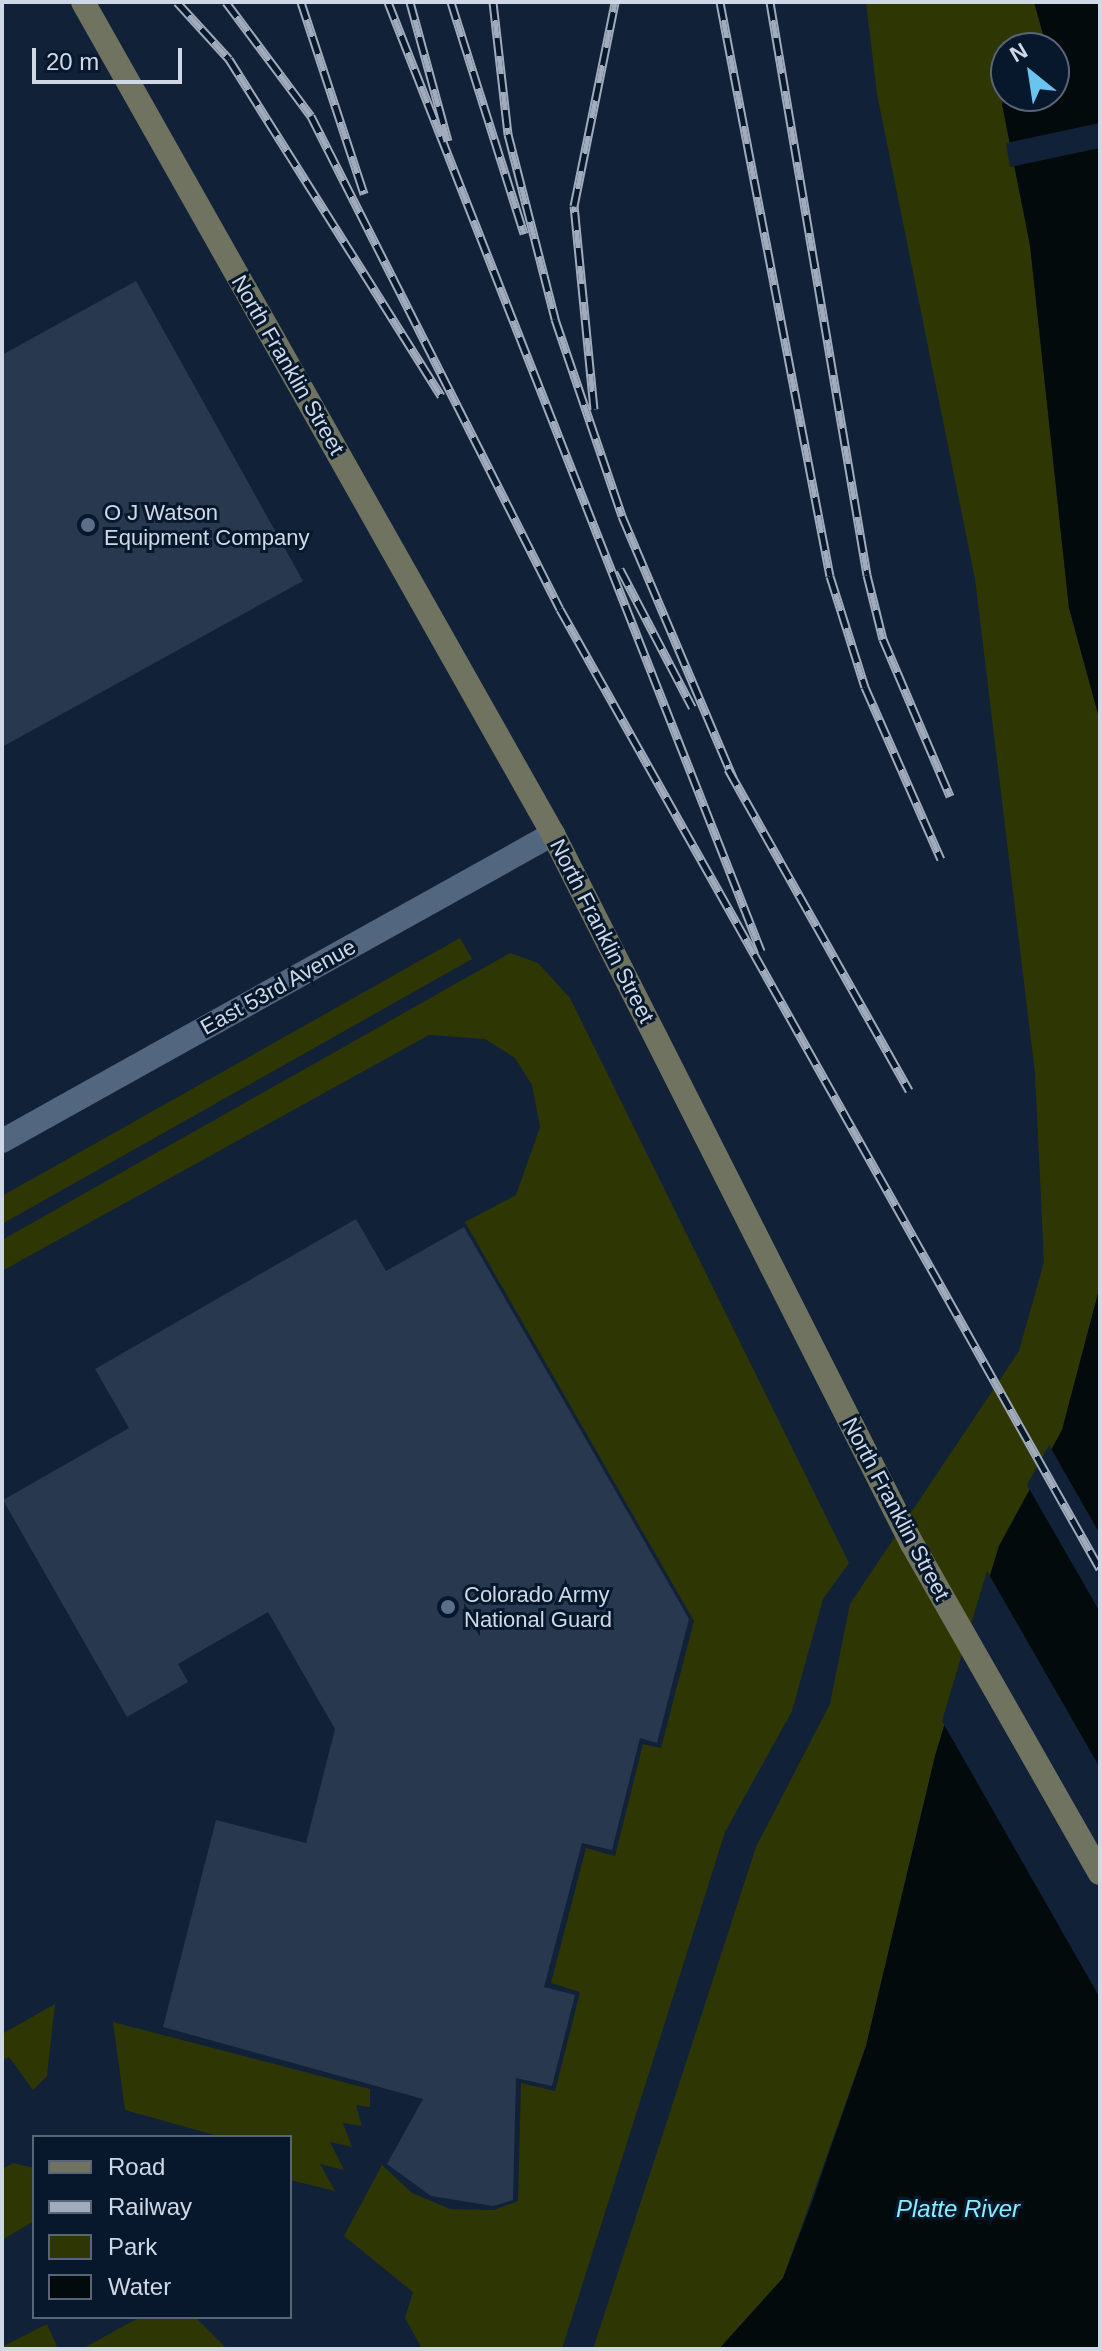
<!DOCTYPE html>
<html>
<head>
<meta charset="utf-8">
<style>
	body { margin:0 }
	#map { position:relative; width:1102px; height:2351px; overflow:hidden; background:#112137; font-family:Arial,sans-serif }
	div>[style] { position:absolute }
	.green>* { inset:0; background:#2e3703 }
	.water>* { inset:0; background:#020a0c }
	.pier>* { inset:0; background:#112137 }
	.building>* { inset:0; background:#27384f }
	.street>* { height:24px; margin:-12px; padding:0 12px; transform-origin:12px; border-radius:12px; background:#53667f }
	.secondary>* { height:24px; margin:-12px; padding:0 12px; transform-origin:12px; border-radius:12px; background:#707360 }
	.rail>* { height:9px; margin-top:-4.5px; transform-origin:0; background:repeating-linear-gradient(90deg,#08182c 0 18px,#a0abbc 0 36px); box-sizing:border-box; border-block:2px solid #a0abbc }
	.dots>* { width:22px; height:22px; translate:-50% -50%; box-sizing:border-box; border:4px solid #08182c; border-radius:50% }
	span { translate:-50% -50%; white-space:nowrap; text-align:center; line-height:1.15; -webkit-text-stroke:6px #08182c; paint-order:stroke }
	.street-label { font-size:22px; color:#ced8e7 }
	.poi-label { font-size:22px; color:#ced8e7 }
	.left { translate:0 -50%; text-align:left }
	.water-label { font-size:24px; color:#87effc; font-style:italic }
	.frame { position:absolute; inset:0; border:4px solid #ced8e7; pointer-events:none }
	.legend { position:absolute; left:32px; top:2135px; width:260px; height:184px; box-sizing:border-box; background:#08182c; border:2px solid #576577; margin:0; padding:10px 14px; list-style:none; font-size:24px; color:#ced8e7 }
	.legend li { display:flex; align-items:center; gap:16px; height:40px }
	.legend b { width:40px; border:2px solid #576577 }
	.north { position:absolute; left:990px; top:32px; width:80px; height:80px; box-sizing:border-box; background:#08182c; border:2px solid #576577; border-radius:50%; rotate:330deg; font-size:22px; font-weight:700; line-height:32px; text-align:center; color:#ced8e7 }
	.north::after { content:''; display:block; margin:auto; width:28px; height:36px; background:#69c4f0; clip-path:polygon(50% 0,100% 100%,50% 72%,0 100%) }
	.scale { position:absolute; left:32px; top:48px; width:150px; height:36px; box-sizing:border-box; border:4px solid #ced8e7; border-top:0; padding-left:10px; font-size:24px; line-height:28px; white-space:nowrap; color:#ced8e7; -webkit-text-stroke:6px #08182c; paint-order:stroke }
</style>
</head>
<body>
<div id="map">
	<div class="green">
		<i style="clip-path:polygon(866px 2px,1034px 2px,1045px 39px,1038px 48px,1006px 48px,1002px 104px,1030px 245px,1069px 608px,1100px 721px,1100px 1286px,1062px 1430px,999px 1546px,935px 1756px,866px 2046px,783px 2278px,719px 2349px,593px 2349px,756px 1847px,830px 1704px,850px 1604px,1019px 1351px,1044px 1262px,1035px 1073px,975px 579px,877px 94px)"></i>
		<i style="clip-path:polygon(460px 938px,472px 959px,2px 1224px,2px 1196px)"></i>
		<i style="clip-path:polygon(510px 953px,538px 963px,570px 998px,849px 1563px,823px 1599px,792px 1711px,725px 1832px,562px 2349px,422px 2349px,405px 2318px,413px 2292px,344px 2236px,382px 2165px,412px 2193px,450px 2209px,494px 2210px,518px 2201px,521px 2083px,555px 2091px,580px 1992px,551px 1983px,586px 1848px,615px 1856px,643px 1744px,661px 1748px,694px 1621px,465px 1222px,516px 1195px,540px 1127px,532px 1085px,515px 1058px,485px 1039px,429px 1035px,2px 1271px,2px 1240px)"></i>
		<i style="clip-path:polygon(55px 2004px,47px 2076px,33px 2090px,9px 2057px,2px 2060px,2px 2034px)"></i>
		<i style="clip-path:polygon(113px 2022px,370px 2089px,370px 2107px,356px 2105px,362px 2126px,343px 2123px,352px 2147px,330px 2142px,344px 2170px,320px 2164px,335px 2191px,290px 2180px,290px 2137px,222px 2137px,125px 2110px)"></i>
		<i style="clip-path:polygon(13px 2163px,34px 2168px,34px 2221px,2px 2240px,2px 2169px)"></i>
		<i style="clip-path:polygon(140px 2317px,195px 2317px,227px 2349px,82px 2349px)"></i>
		<i style="clip-path:polygon(47px 2324px,58px 2349px,2px 2349px,2px 2347px)"></i>
	</div>
	<div class="water">
		<i style="clip-path:polygon(1034px 2px,1100px 2px,1100px 721px,1069px 608px,1030px 245px,1002px 104px,1008px 96px,1054px 96px,1054px 48px,1038px 48px,1044px 38px)"></i>
		<i style="clip-path:polygon(1100px 1286px,1100px 2349px,719px 2349px,783px 2278px,812px 2202px,866px 2046px,935px 1756px,999px 1546px,1062px 1430px)"></i>
	</div>
	<div class="pier">
		<i style="clip-path:polygon(1100px 123px,1100px 148px,1010px 167px,1006px 143px)"></i>
		<i style="clip-path:polygon(1049px 1445px,1100px 1534px,1100px 1612px,1027px 1485px)"></i>
		<i style="clip-path:polygon(987px 1571px,1100px 1768px,1100px 1998px,942px 1721px)"></i>
	</div>
	<div class="building">
		<i style="clip-path:polygon(136px 281px,303px 581px,2px 747px,2px 355px)"></i>
		<i style="clip-path:polygon(356px 1219px,386px 1271px,464px 1227px,689px 1619px,657px 1743px,640px 1738px,612px 1850px,582px 1843px,544px 1987px,575px 1995px,552px 2086px,516px 2078px,513px 2200px,493px 2206px,431px 2196px,387px 2164px,423px 2099px,163px 2027px,216px 1820px,306px 1843px,335px 1729px,268px 1612px,178px 1664px,188px 1682px,127px 1717px,3px 1500px,129px 1428px,95px 1369px)"></i>
	</div>
	<div class="street">
		<i style="left:2px;top:1141px;width:631px;rotate:-29.13deg"></i>
	</div>
	<div class="secondary">
		<i style="left:83px;top:2px;width:956px;rotate:60.54deg"></i>
		<i style="left:553px;top:834px;width:793px;rotate:63.18deg"></i>
		<i style="left:911px;top:1542px;width:381px;rotate:60.3deg"></i>
	</div>
	<div class="rail">
		<i style="left:177px;top:2px;width:77px;rotate:47.6deg"></i>
		<i style="left:229px;top:59px;width:398px;rotate:57.8deg"></i>
		<i style="left:226px;top:2px;width:142px;rotate:53.3deg"></i>
		<i style="left:311px;top:116px;width:552px;rotate:63.2deg"></i>
		<i style="left:560px;top:609px;width:1101px;rotate:60.64deg"></i>
		<i style="left:301px;top:2px;width:202px;rotate:71.8deg"></i>
		<i style="left:388px;top:2px;width:1020px;rotate:68.54deg"></i>
		<i style="left:410px;top:2px;width:144px;rotate:74.7deg"></i>
		<i style="left:451px;top:2px;width:243px;rotate:72.5deg"></i>
		<i style="left:493px;top:2px;width:133px;rotate:83.5deg"></i>
		<i style="left:508px;top:134px;width:191px;rotate:75.7deg"></i>
		<i style="left:555px;top:319px;width:208px;rotate:71.2deg"></i>
		<i style="left:622px;top:516px;width:285px;rotate:67deg"></i>
		<i style="left:720px;top:2px;width:584px;rotate:79.15deg"></i>
		<i style="left:830px;top:576px;width:116px;rotate:72.5deg"></i>
		<i style="left:865px;top:687px;width:188px;rotate:66.2deg"></i>
		<i style="left:770px;top:2px;width:581px;rotate:80.39deg"></i>
		<i style="left:867px;top:575px;width:66px;rotate:76deg"></i>
		<i style="left:883px;top:639px;width:171px;rotate:66.9deg"></i>
		<i style="left:594px;top:409px;width:204px;rotate:-95.6deg"></i>
		<i style="left:574px;top:206px;width:208px;rotate:-78.6deg"></i>
		<i style="left:620px;top:569px;width:156px;rotate:62.4deg"></i>
		<i style="left:728px;top:769px;width:369px;rotate:60.6deg"></i>
	</div>
	<div class="dots">
		<i style="left:88px;top:525px;background:#5c6f8a"></i>
		<i style="left:448px;top:1607px;background:#5c6f8a"></i>
	</div>
	<div class="street-label">
		<span style="left:288px;top:365px;rotate:60deg">North Franklin Street</span>
		<span style="left:602px;top:931px;rotate:63deg">North Franklin Street</span>
		<span style="left:278px;top:987px;rotate:-29deg">East 53rd Avenue</span>
		<span style="left:896px;top:1509px;rotate:62deg">North Franklin Street</span>
	</div>
	<div class="poi-label">
		<span class="left" style="left:104px;top:525px">O J Watson<br>Equipment Company</span>
		<span class="left" style="left:464px;top:1607px">Colorado Army<br>National Guard</span>
	</div>
	<div class="water-label">
		<span style="left:958px;top:2209px">Platte River</span>
	</div>
	<div class="frame"></div>
	<ul class="legend">
	<li><b style="height:10px;background:#707360"></b>Road</li>
	<li><b style="height:10px;background:#a0abbc"></b>Railway</li>
	<li><b style="height:22px;background:#2e3703"></b>Park</li>
	<li><b style="height:22px;background:#020a0c"></b>Water</li>
	</ul>
	<div class="north">N</div>
	<div class="scale">20 m</div>
</div>
</body>
</html>
